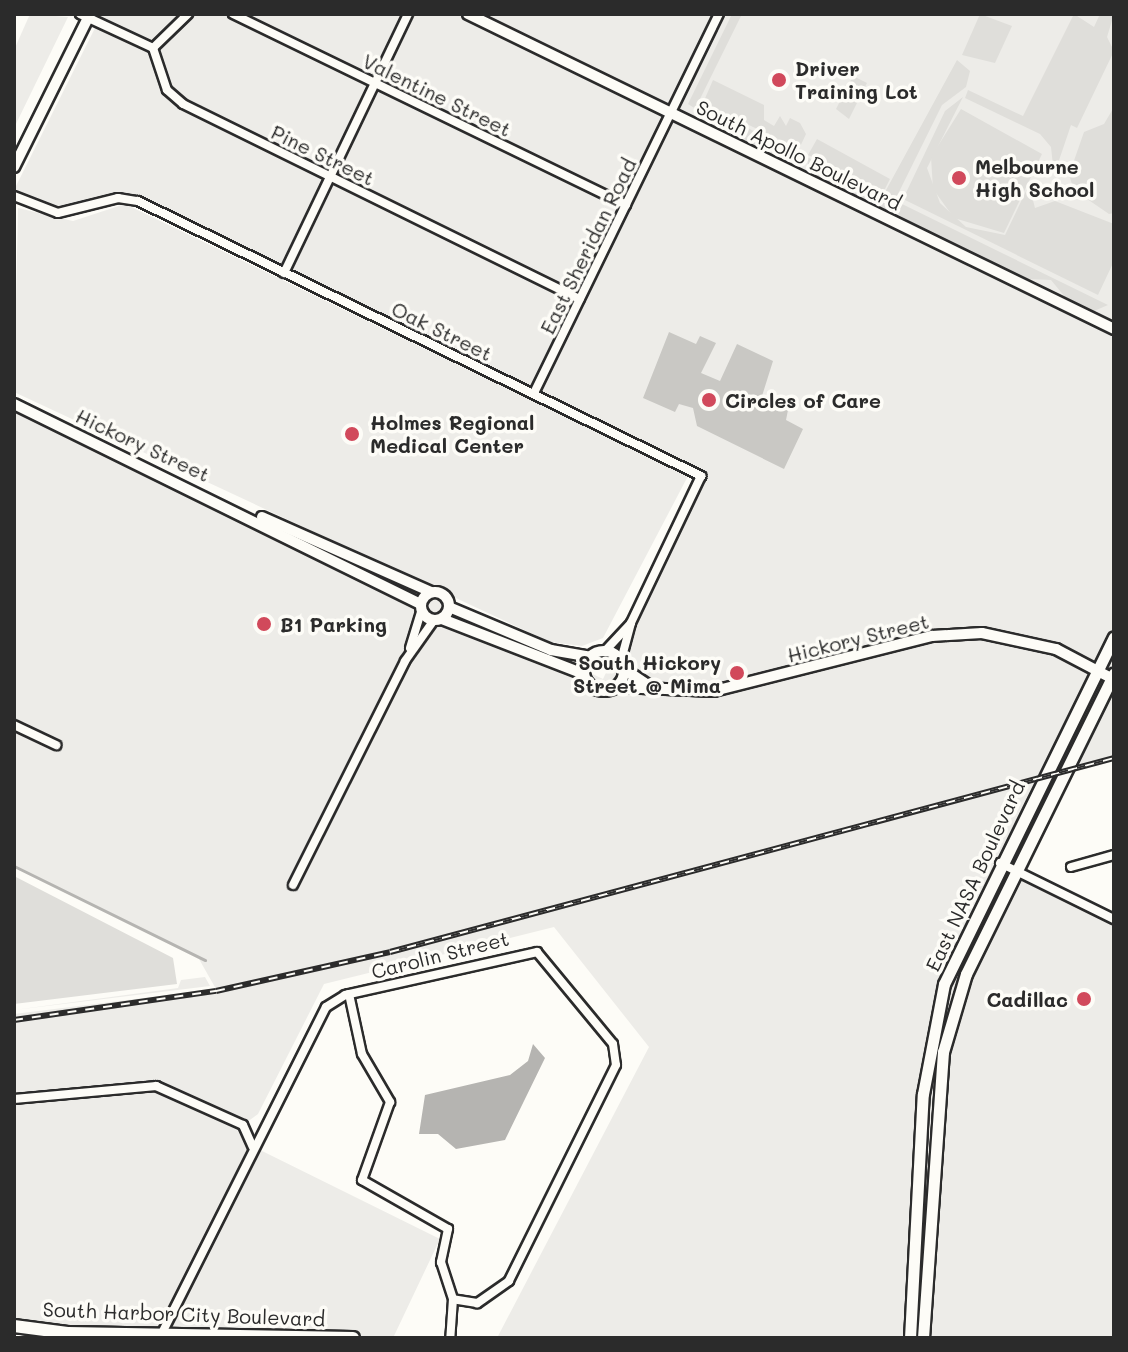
<!DOCTYPE html>
<html>
<head>
<meta charset="utf-8">
<style>
	body { margin:0 }
	#map { position:relative; width:1128px; height:1352px; overflow:hidden; background:#fdfcf7; font-family:Mali,sans-serif }
	div>[style] { position:absolute }
	.built>* { inset:0; background:#edece8 }
	.green>* { inset:0; background:#dfdeda }
	.water>* { inset:0; background:#b5b4b1 }
	.stream>* { height:3px; margin:-1.5px; padding:0 1.5px; transform-origin:1.5px; border-radius:1.5px; background:#b5b4b1 }
	.building>* { inset:0; background:#c9c8c4 }
	.roads { filter:drop-shadow(2px 0 #2b2b2b) drop-shadow(-2px 0 #2b2b2b) drop-shadow(0 2px #2b2b2b) drop-shadow(0 -2px #2b2b2b) }
	.minor>* { height:8px; margin:-4px; padding:0 4px; transform-origin:4px; border-radius:4px; background:#fdfcf7 }
	.tertiary>* { height:10px; margin:-5px; padding:0 5px; transform-origin:5px; border-radius:5px; background:#fdfcf7 }
	.tertiary>.ring { margin:-5px; padding:0; box-sizing:content-box; background:none; border:10px solid #fdfcf7; border-radius:50% }
	.secondary>* { height:11px; margin:-5.5px; padding:0 5.5px; transform-origin:5.5px; border-radius:5.5px; background:#fdfcf7 }
	.primary>* { height:12px; margin:-6px; padding:0 6px; transform-origin:6px; border-radius:6px; background:#fdfcf7 }
	.rail>* { height:6px; margin-top:-3px; transform-origin:0; background:repeating-linear-gradient(90deg,#fdfcf7 0 9px,#2b2b2b 0 18px); box-sizing:border-box; border-block:2px solid #2b2b2b }
	.dots>* { width:22px; height:22px; translate:-50% -50%; box-sizing:border-box; border:4px solid #fdfcf7; border-radius:50% }
	span { translate:-50% -50%; white-space:nowrap; text-align:center; line-height:1.15; -webkit-text-stroke:7px #fdfcf7; paint-order:stroke }
	.poi-label { font-size:20px; color:#2b2b2b; font-weight:700 }
	.left { translate:0 -50%; text-align:left }
	.right { translate:-100% -50%; text-align:right }
	.street-label { font-size:20px; color:#2b2b2b }
	.frame { position:absolute; inset:0; border:16px solid #2b2b2b; pointer-events:none }
</style>
</head>
<body>
<div id="map">
	<div class="built">
		<i style="clip-path:polygon(30px 14px,68px 17px,14px 128px,14px 50px)"></i>
		<i style="clip-path:polygon(102px 14px,1114px 14px,1114px 760px,1040px 780px,1000px 862px,1114px 917px,1114px 1338px,497px 1338px,649px 1047px,554px 927px,324px 984px,258px 1114px,243px 1125px,254px 1147px,440px 1239px,393px 1338px,114px 1338px,14px 1329px,14px 1014px,216px 989px,199px 959px,14px 865px,14px 399px,603px 679px,701px 476px,138px 201px,51px 211px,14px 190px)"></i>
		<i style="clip-path:polygon(125px 204px,688px 476px,603px 638px,582px 646px,550px 642px,14px 392px,18px 208px,73px 221px)"></i>
		<i style="clip-path:polygon(205px 977px,210px 986px,14px 1010px,178px 988px,181px 980px)"></i>
	</div>
	<div class="green">
		<i style="clip-path:polygon(732px 14px,742px 14px,698px 103px,797px 153px,791px 158px,761px 150px,688px 104px)"></i>
		<i style="clip-path:polygon(980px 14px,1012px 26px,995px 63px,962px 55px)"></i>
		<i style="clip-path:polygon(1074px 14px,1094px 27px,1100px 14px,1114px 14px,1107px 37px,1114px 51px,1077px 128px,1071px 125px,1054px 175px,1051px 147px,1040px 134px,965px 98px,968px 90px,1023px 116px)"></i>
		<i style="clip-path:polygon(957px 60px,970px 71px,966px 87px,942px 105px,896px 198px,885px 192px)"></i>
		<i style="clip-path:polygon(853px 76px,867px 83px,849px 119px,836px 109px)"></i>
		<i style="clip-path:polygon(713px 80px,764px 105px,764px 120px,774px 126px,780px 116px,786px 126px,790px 118px,800px 123px,806px 134px,799px 149px,703px 103px)"></i>
		<i style="clip-path:polygon(963px 97px,927px 168px,940px 203px,966px 227px,1005px 235px,1029px 185px,1035px 208px,1055px 201px,1114px 224px,1114px 261px,1098px 295px,903px 199px,945px 111px)"></i>
		<i style="clip-path:polygon(1114px 107px,1114px 213px,1109px 214px,1074px 190px,1069px 175px,1084px 132px,1104px 124px)"></i>
		<i style="clip-path:polygon(961px 109px,1042px 154px,1004px 233px,954px 218px,933px 189px,931px 157px)"></i>
		<i style="clip-path:polygon(817px 139px,890px 179px,884px 191px,808px 155px)"></i>
		<i style="clip-path:polygon(807px 157px,894px 200px,889px 211px,809px 172px)"></i>
		<i style="clip-path:polygon(902px 204px,1108px 305px,1094px 311px,1065px 297px,1051px 280px,1028px 279px,904px 220px,898px 213px)"></i>
		<i style="clip-path:polygon(14px 876px,173px 958px,177px 984px,14px 1004px)"></i>
	</div>
	<div class="water">
		<i style="clip-path:polygon(533px 1044px,545px 1058px,505px 1140px,456px 1149px,438px 1134px,419px 1134px,425px 1095px,510px 1075px,528px 1061px)"></i>
	</div>
	<div class="stream">
		<i style="left:14px;top:866px;width:213px;rotate:26.2deg"></i>
	</div>
	<div class="building">
		<i style="clip-path:polygon(669px 332px,696px 344px,700px 336px,716px 343px,701px 373px,720px 381px,737px 344px,773px 361px,762px 396px,788px 410px,786px 420px,803px 429px,784px 469px,697px 426px,693px 408px,679px 404px,675px 412px,643px 398px)"></i>
	</div>
	<div class="roads">
		<div class="minor">
			<i style="left:80px;top:14px;width:81px;rotate:25deg"></i>
			<i style="left:233px;top:14px;width:437px;rotate:25.9deg"></i>
			<i style="left:153px;top:48px;width:44px;rotate:71.6deg"></i>
			<i style="left:167px;top:90px;width:21px;rotate:41deg"></i>
			<i style="left:183px;top:104px;width:442px;rotate:26.2deg"></i>
			<i style="left:153px;top:48px;width:49px;rotate:-44.2deg"></i>
			<i style="left:14px;top:196px;width:47px;rotate:21.1deg"></i>
			<i style="left:58px;top:213px;width:62px;rotate:-14deg"></i>
			<i style="left:118px;top:198px;width:20px;rotate:9deg"></i>
			<i style="left:138px;top:201px;width:627px;rotate:26.03deg"></i>
			<i style="left:701px;top:476px;width:163px;rotate:115.5deg"></i>
			<i style="left:631px;top:623px;width:39px;rotate:105deg"></i>
			<i style="left:284px;top:273px;width:287px;rotate:-64.4deg"></i>
			<i style="left:534px;top:393px;width:422px;rotate:-64deg"></i>
			<i style="left:410px;top:648px;width:39px;rotate:-73deg"></i>
			<i style="left:605px;top:651px;width:38px;rotate:-47deg"></i>
			<i style="left:14px;top:725px;width:47px;rotate:25.5deg"></i>
			<i style="left:1000px;top:863px;width:127px;rotate:26.2deg"></i>
			<i style="left:1071px;top:867px;width:45px;rotate:-15.6deg"></i>
			<i style="left:293px;top:885px;width:250px;rotate:-63.4deg"></i>
			<i style="left:405px;top:661px;width:50px;rotate:-54.7deg"></i>
			<i style="left:349px;top:994px;width:61px;rotate:77.8deg"></i>
			<i style="left:362px;top:1054px;width:56px;rotate:59.7deg"></i>
			<i style="left:390px;top:1102px;width:83px;rotate:109.7deg"></i>
			<i style="left:362px;top:1180px;width:99px;rotate:29.7deg"></i>
			<i style="left:448px;top:1229px;width:34px;rotate:102deg"></i>
			<i style="left:441px;top:1262px;width:39px;rotate:72deg"></i>
			<i style="left:453px;top:1299px;width:39px;rotate:94deg"></i>
			<i style="left:14px;top:1099px;width:143px;rotate:-5.2deg"></i>
			<i style="left:156px;top:1086px;width:95px;rotate:24.1deg"></i>
			<i style="left:243px;top:1125px;width:24px;rotate:66deg"></i>
			<i style="left:161px;top:1335px;width:367px;rotate:-63.3deg"></i>
			<i style="left:326px;top:1007px;width:22px;rotate:-32deg"></i>
			<i style="left:345px;top:995px;width:197px;rotate:-12.6deg"></i>
			<i style="left:537px;top:952px;width:119px;rotate:50.4deg"></i>
			<i style="left:613px;top:1044px;width:21px;rotate:82deg"></i>
			<i style="left:616px;top:1065px;width:241px;rotate:116.4deg"></i>
			<i style="left:509px;top:1281px;width:39px;rotate:145deg"></i>
			<i style="left:477px;top:1303px;width:24px;rotate:-171deg"></i>
		</div>
		<div class="tertiary">
			<i style="left:468px;top:14px;width:719px;rotate:25.99deg"></i>
			<i style="left:14px;top:167px;width:171px;rotate:-63.6deg"></i>
			<i style="left:14px;top:404px;width:453px;rotate:26.2deg"></i>
			<i style="left:262px;top:517px;width:185px;rotate:23.9deg"></i>
			<i class="ring" style="left:421px;top:592px;width:18px;height:18px"></i>
			<i style="left:449px;top:607px;width:111px;rotate:22.9deg"></i>
			<i style="left:551px;top:650px;width:41px;rotate:9.9deg"></i>
			<i style="left:442px;top:619px;width:152px;rotate:21.2deg"></i>
			<i class="ring" style="left:584px;top:651px;width:30px;height:30px"></i>
			<i style="left:624px;top:669px;width:34px;rotate:34deg"></i>
			<i style="left:617px;top:687px;width:97px;rotate:2.4deg"></i>
			<i style="left:714px;top:691px;width:225px;rotate:-14.2deg"></i>
			<i style="left:932px;top:636px;width:50px;rotate:-3.4deg"></i>
			<i style="left:982px;top:633px;width:76px;rotate:12.2deg"></i>
			<i style="left:1056px;top:649px;width:62px;rotate:27.8deg"></i>
		</div>
		<div class="secondary">
			<i style="left:910px;top:1338px;width:244px;rotate:-87deg"></i>
			<i style="left:923px;top:1094px;width:112px;rotate:-79.2deg"></i>
			<i style="left:944px;top:984px;width:386px;rotate:-63.9deg"></i>
			<i style="left:923px;top:1338px;width:287px;rotate:-86deg"></i>
			<i style="left:943px;top:1052px;width:81px;rotate:-73.6deg"></i>
			<i style="left:966px;top:974px;width:335px;rotate:-63.8deg"></i>
		</div>
		<div class="primary">
			<i style="left:14px;top:1326px;width:54px;rotate:7.4deg"></i>
			<i style="left:68px;top:1333px;width:285px;rotate:1deg"></i>
		</div>
	</div>
	<div class="rail">
		<i style="left:14px;top:1020px;width:204px;rotate:-8.2deg"></i>
		<i style="left:216px;top:991px;width:178px;rotate:-12.6deg"></i>
		<i style="left:390px;top:952px;width:750px;rotate:-15deg"></i>
	</div>
	<div class="dots">
		<i style="left:779px;top:80px;background:#d1495b"></i>
		<i style="left:959px;top:178px;background:#d1495b"></i>
		<i style="left:709px;top:400px;background:#d1495b"></i>
		<i style="left:352px;top:434px;background:#d1495b"></i>
		<i style="left:264px;top:624px;background:#d1495b"></i>
		<i style="left:737px;top:673px;background:#d1495b"></i>
		<i style="left:1084px;top:999px;background:#d1495b"></i>
	</div>
	<div class="poi-label">
		<span class="left" style="left:795px;top:80px">Driver<br>Training Lot</span>
		<span class="left" style="left:975px;top:178px">Melbourne<br>High School</span>
		<span class="left" style="left:725px;top:400px">Circles of Care</span>
		<span class="left" style="left:370px;top:434px">Holmes Regional<br>Medical Center</span>
		<span class="left" style="left:280px;top:624px">B1 Parking</span>
		<span class="right" style="left:721px;top:674px">South Hickory<br>Street @ Mima</span>
		<span class="right" style="left:1068px;top:999px">Cadillac</span>
	</div>
	<div class="street-label">
		<span style="left:437px;top:95px;rotate:26deg">Valentine Street</span>
		<span style="left:323px;top:155px;rotate:26deg">Pine Street</span>
		<span style="left:799px;top:155px;rotate:26deg">South Apollo Boulevard</span>
		<span style="left:588px;top:246px;rotate:-64deg">East Sheridan Road</span>
		<span style="left:442px;top:331px;rotate:26deg">Oak Street</span>
		<span style="left:143px;top:445px;rotate:25deg">Hickory Street</span>
		<span style="left:858px;top:638px;rotate:-14deg">Hickory Street</span>
		<span style="left:975px;top:876px;rotate:-65deg">East NASA Boulevard</span>
		<span style="left:440px;top:955px;rotate:-14deg">Carolin Street</span>
		<span style="left:184px;top:1314px;rotate:2deg">South Harbor City Boulevard</span>
	</div>
	<div class="frame"></div>
</div>
</body>
</html>
